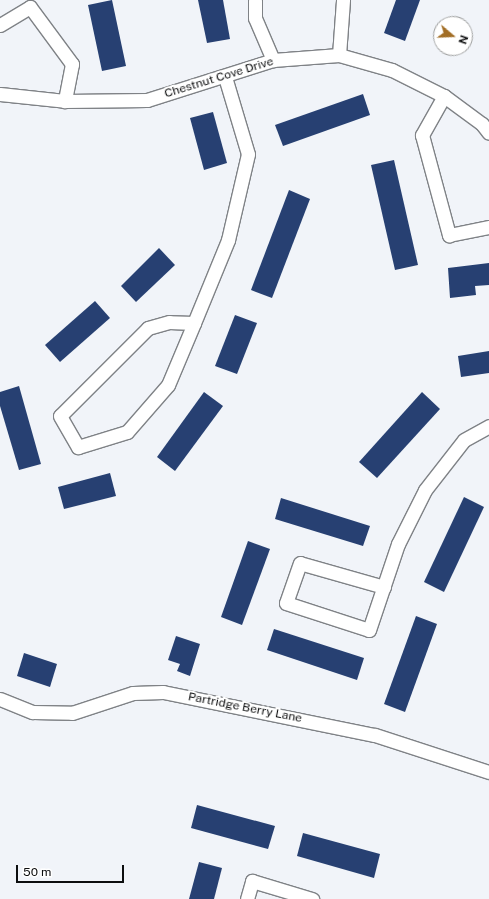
<!DOCTYPE html>
<html>
<head>
<meta charset="utf-8">
<style>
	body { margin:0 }
	#map { position:relative; width:489px; height:899px; overflow:hidden; background:#f1f4f9; font-family:"Public Sans",sans-serif }
	div>[style] { position:absolute }
	.building>* { inset:0; background:#274072 }
	.roads { filter:drop-shadow(1px 0 #7f8286) drop-shadow(-1px 0 #7f8286) drop-shadow(0 1px #7f8286) drop-shadow(0 -1px #7f8286) }
	.street>* { height:13px; margin:-6.5px; padding:0 6.5px; transform-origin:6.5px; border-radius:6.5px; background:#fff }
	span { translate:-50% -50%; white-space:nowrap; text-align:center; line-height:1.15; -webkit-text-stroke:4px #fff; paint-order:stroke }
	.street-label { font-size:12px; color:#0d0e0f }
	.north { position:absolute; left:433px; top:16px; width:40px; height:40px; box-sizing:border-box; background:#fff; border:1px solid #9e9f9f; border-radius:50%; rotate:109deg; font-size:11px; font-weight:700; line-height:16px; text-align:center; color:#0d0e0f }
	.north::after { content:''; display:block; margin:auto; width:14px; height:18px; background:#a26e26; clip-path:polygon(50% 0,100% 100%,50% 72%,0 100%) }
	.scale { position:absolute; left:16px; top:865px; width:108px; height:18px; box-sizing:border-box; border:2px solid #0d0e0f; border-top:0; padding-left:5px; font-size:12px; line-height:14px; white-space:nowrap; color:#0d0e0f; -webkit-text-stroke:3px #fff; paint-order:stroke }
</style>
</head>
<body>
<div id="map">
	<div class="building">
		<i style="clip-path:polygon(112px 0,126px 66px,102px 71px,88px 5px)"></i>
		<i style="clip-path:polygon(198px 0,223px 0,230px 39px,207px 43px)"></i>
		<i style="clip-path:polygon(396px 0,420px 0,405px 41px,384px 33px)"></i>
		<i style="clip-path:polygon(363px 94px,370px 115px,283px 146px,275px 125px)"></i>
		<i style="clip-path:polygon(213px 112px,227px 163px,204px 170px,190px 118px)"></i>
		<i style="clip-path:polygon(394px 160px,418px 265px,395px 270px,371px 165px)"></i>
		<i style="clip-path:polygon(289px 190px,310px 199px,272px 298px,251px 290px)"></i>
		<i style="clip-path:polygon(159px 248px,175px 265px,136px 302px,121px 286px)"></i>
		<i style="clip-path:polygon(489px 263px,489px 285px,475px 286px,476px 295px,450px 298px,448px 268px)"></i>
		<i style="clip-path:polygon(95px 301px,110px 318px,60px 362px,45px 345px)"></i>
		<i style="clip-path:polygon(235px 315px,257px 323px,237px 374px,215px 366px)"></i>
		<i style="clip-path:polygon(489px 351px,489px 373px,461px 377px,458px 356px)"></i>
		<i style="clip-path:polygon(19px 386px,41px 464px,19px 470px,0 406px,0 392px)"></i>
		<i style="clip-path:polygon(204px 392px,223px 406px,175px 471px,157px 457px)"></i>
		<i style="clip-path:polygon(422px 392px,440px 409px,377px 478px,359px 462px)"></i>
		<i style="clip-path:polygon(110px 473px,116px 496px,64px 509px,58px 487px)"></i>
		<i style="clip-path:polygon(464px 497px,484px 507px,444px 592px,424px 582px)"></i>
		<i style="clip-path:polygon(281px 498px,370px 526px,363px 546px,275px 519px)"></i>
		<i style="clip-path:polygon(248px 541px,270px 549px,242px 625px,221px 617px)"></i>
		<i style="clip-path:polygon(416px 616px,437px 624px,405px 712px,384px 704px)"></i>
		<i style="clip-path:polygon(274px 629px,364px 658px,357px 680px,267px 650px)"></i>
		<i style="clip-path:polygon(176px 636px,200px 644px,190px 676px,177px 671px,180px 664px,168px 660px)"></i>
		<i style="clip-path:polygon(24px 653px,57px 664px,50px 687px,17px 676px)"></i>
		<i style="clip-path:polygon(197px 805px,275px 826px,268px 849px,191px 828px)"></i>
		<i style="clip-path:polygon(303px 833px,380px 854px,374px 878px,297px 856px)"></i>
		<i style="clip-path:polygon(199px 862px,222px 868px,214px 899px,189px 899px)"></i>
	</div>
	<div class="roads">
		<div class="street">
			<i style="left:255px;top:0;width:18px;rotate:90deg"></i>
			<i style="left:255px;top:18px;width:46px;rotate:66.8deg"></i>
			<i style="left:0;top:25px;width:35px;rotate:-31deg"></i>
			<i style="left:30px;top:7px;width:71px;rotate:53.6deg"></i>
			<i style="left:72px;top:64px;width:38px;rotate:101deg"></i>
			<i style="left:339px;top:55px;width:55px;rotate:-85.8deg"></i>
			<i style="left:0;top:94px;width:65px;rotate:6.1deg"></i>
			<i style="left:65px;top:101px;width:82px;rotate:-0.7deg"></i>
			<i style="left:147px;top:100px;width:132px;rotate:-17.6deg"></i>
			<i style="left:273px;top:60px;width:66px;rotate:-4.3deg"></i>
			<i style="left:339px;top:55px;width:55px;rotate:15.8deg"></i>
			<i style="left:392px;top:70px;width:58px;rotate:26.6deg"></i>
			<i style="left:444px;top:96px;width:47px;rotate:36.4deg"></i>
			<i style="left:482px;top:124px;width:11px;rotate:52deg"></i>
			<i style="left:444px;top:96px;width:45px;rotate:119.4deg"></i>
			<i style="left:422px;top:135px;width:104px;rotate:74.9deg"></i>
			<i style="left:449px;top:235px;width:41px;rotate:-11.3deg"></i>
			<i style="left:194px;top:323px;width:25px;rotate:-178deg"></i>
			<i style="left:169px;top:322px;width:22px;rotate:164deg"></i>
			<i style="left:148px;top:328px;width:124px;rotate:135deg"></i>
			<i style="left:60px;top:416px;width:36px;rotate:60deg"></i>
			<i style="left:78px;top:447px;width:51px;rotate:-17deg"></i>
			<i style="left:127px;top:432px;width:62px;rotate:-48.9deg"></i>
			<i style="left:168px;top:385px;width:67px;rotate:-67.2deg"></i>
			<i style="left:194px;top:323px;width:90px;rotate:-67.7deg"></i>
			<i style="left:228px;top:240px;width:88px;rotate:-76.9deg"></i>
			<i style="left:248px;top:154px;width:80px;rotate:-106.6deg"></i>
			<i style="left:384px;top:587px;width:87px;rotate:-164.1deg"></i>
			<i style="left:300px;top:563px;width:42px;rotate:109.3deg"></i>
			<i style="left:286px;top:603px;width:87px;rotate:18deg"></i>
			<i style="left:369px;top:630px;width:91px;rotate:-71.4deg"></i>
			<i style="left:398px;top:544px;width:60px;rotate:-63.4deg"></i>
			<i style="left:425px;top:490px;width:63px;rotate:-52deg"></i>
			<i style="left:464px;top:440px;width:29px;rotate:-29deg"></i>
			<i style="left:0;top:699px;width:35px;rotate:22deg"></i>
			<i style="left:33px;top:712px;width:39px;rotate:1deg"></i>
			<i style="left:72px;top:713px;width:64px;rotate:-18.2deg"></i>
			<i style="left:133px;top:693px;width:30px;rotate:-2deg"></i>
			<i style="left:163px;top:692px;width:216px;rotate:11.5deg"></i>
			<i style="left:375px;top:735px;width:120px;rotate:18deg"></i>
			<i style="left:247px;top:899px;width:19px;rotate:-74deg"></i>
			<i style="left:252px;top:881px;width:63px;rotate:16.7deg"></i>
		</div>
	</div>
	<div class="street-label">
		<span style="left:219px;top:78px;rotate:-17deg">Chestnut Cove Drive</span>
		<span style="left:245px;top:708px;rotate:11deg">Partridge Berry Lane</span>
	</div>
	<div class="north">N</div>
	<div class="scale">50 m</div>
</div>
</body>
</html>
